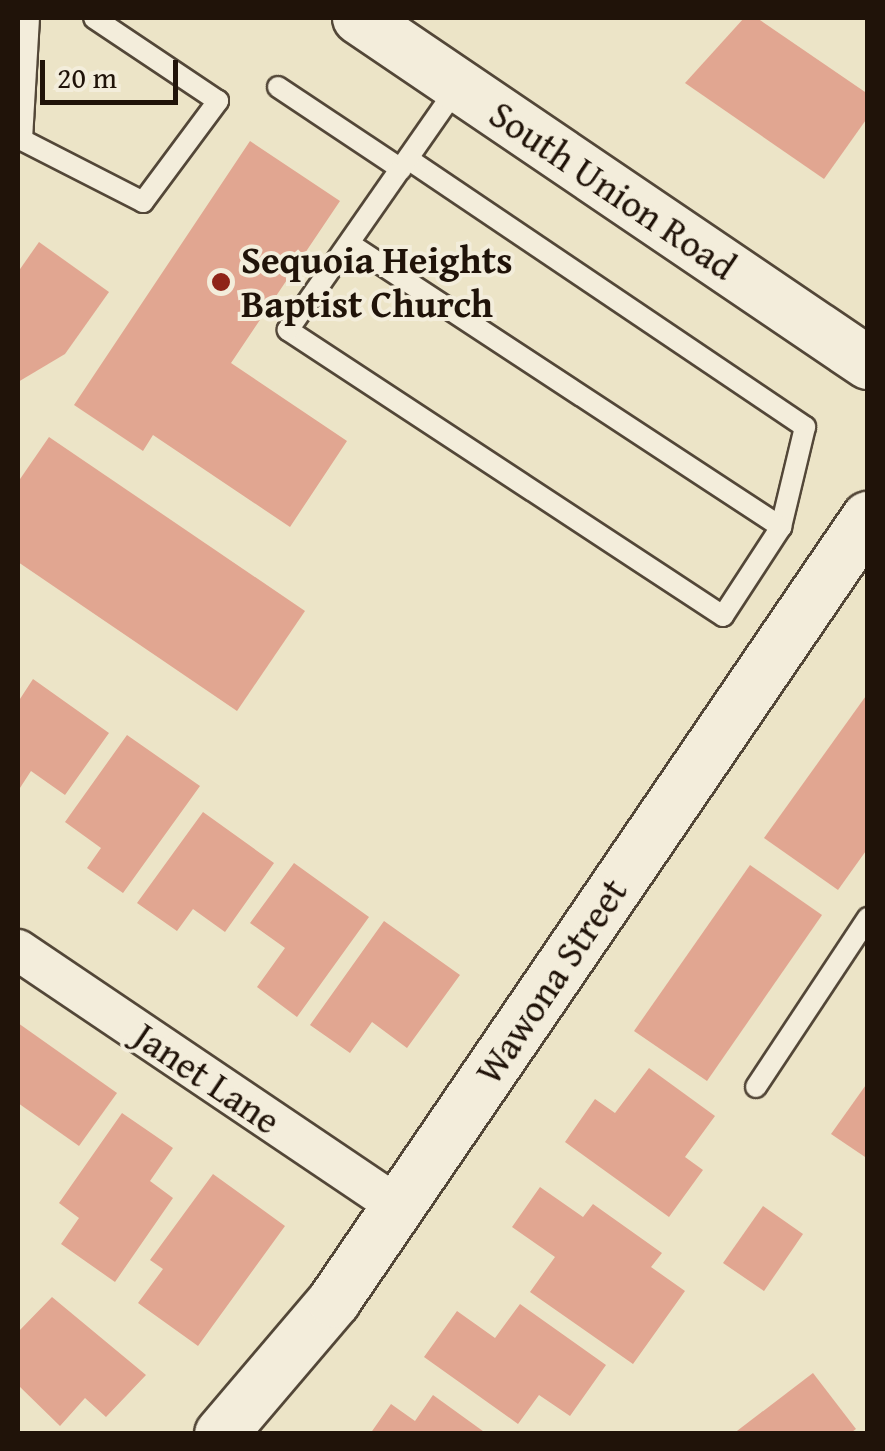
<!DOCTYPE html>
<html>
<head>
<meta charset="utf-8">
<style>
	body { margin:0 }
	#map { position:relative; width:885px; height:1451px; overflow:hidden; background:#ece4c7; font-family:"Gentium Book Plus",serif }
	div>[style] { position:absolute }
	.building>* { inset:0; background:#e1a691 }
	.roads { filter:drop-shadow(2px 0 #534738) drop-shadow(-2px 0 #534738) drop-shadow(0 2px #534738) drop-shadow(0 -2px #534738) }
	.service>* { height:20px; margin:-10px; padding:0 10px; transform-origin:10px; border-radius:10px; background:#f3eddb }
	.minor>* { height:40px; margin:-20px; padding:0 20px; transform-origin:20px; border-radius:20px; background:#f3eddb }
	.tertiary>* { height:52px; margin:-26px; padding:0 26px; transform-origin:26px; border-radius:26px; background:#f3eddb }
	.dots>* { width:28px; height:28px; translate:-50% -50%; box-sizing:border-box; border:5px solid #f3eddb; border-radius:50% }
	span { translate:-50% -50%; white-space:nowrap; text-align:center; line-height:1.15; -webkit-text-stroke:8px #f3eddb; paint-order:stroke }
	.street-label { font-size:38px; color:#201309 }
	.poi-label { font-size:38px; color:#201309; font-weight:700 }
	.left { translate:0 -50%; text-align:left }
	.frame { position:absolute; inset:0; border:20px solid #201309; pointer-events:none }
	.scale { position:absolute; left:40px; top:60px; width:138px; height:45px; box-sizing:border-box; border:5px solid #201309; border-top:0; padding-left:12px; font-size:30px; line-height:35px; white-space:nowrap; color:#201309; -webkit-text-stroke:8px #f3eddb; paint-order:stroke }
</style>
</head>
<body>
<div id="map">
	<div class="building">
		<i style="clip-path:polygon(744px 18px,757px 18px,868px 94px,868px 117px,824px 179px,685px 83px)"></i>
		<i style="clip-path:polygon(250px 141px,340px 201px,231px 363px,347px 441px,290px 527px,153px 435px,143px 451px,74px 405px)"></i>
		<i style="clip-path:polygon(39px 242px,109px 292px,65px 354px,18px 382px,18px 272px)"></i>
		<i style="clip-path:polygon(49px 437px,305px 611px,237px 711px,18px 562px,18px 482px)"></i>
		<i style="clip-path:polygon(33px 679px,109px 733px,65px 795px,31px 771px,18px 791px,18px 702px)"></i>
		<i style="clip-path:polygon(868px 693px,868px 848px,838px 890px,764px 838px)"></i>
		<i style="clip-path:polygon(127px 735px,200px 786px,123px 893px,87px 868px,101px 848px,65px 822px)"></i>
		<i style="clip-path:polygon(203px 812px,274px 863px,225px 932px,193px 909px,177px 931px,137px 903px)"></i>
		<i style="clip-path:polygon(294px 863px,369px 917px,297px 1017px,257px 987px,285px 948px,250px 923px)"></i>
		<i style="clip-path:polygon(750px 865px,822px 915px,707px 1081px,634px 1031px)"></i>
		<i style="clip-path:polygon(384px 921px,460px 975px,407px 1048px,372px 1022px,350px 1053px,310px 1025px)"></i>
		<i style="clip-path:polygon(18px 1023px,117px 1093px,79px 1146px,18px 1103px)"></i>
		<i style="clip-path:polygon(649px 1068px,715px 1116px,685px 1157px,703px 1170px,669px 1217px,565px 1142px,595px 1099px,615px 1113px)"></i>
		<i style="clip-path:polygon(868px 1082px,868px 1159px,831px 1134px)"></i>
		<i style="clip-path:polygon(122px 1113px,173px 1148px,150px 1181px,173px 1198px,115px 1282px,61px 1244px,79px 1218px,59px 1203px)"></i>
		<i style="clip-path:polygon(213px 1174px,285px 1226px,198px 1346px,138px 1303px,163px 1269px,150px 1260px)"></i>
		<i style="clip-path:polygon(540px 1187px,583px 1217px,593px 1204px,662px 1253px,651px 1267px,685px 1291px,633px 1364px,530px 1292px,555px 1257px,512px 1227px)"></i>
		<i style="clip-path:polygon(763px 1206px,803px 1234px,764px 1291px,723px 1263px)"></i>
		<i style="clip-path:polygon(52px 1297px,146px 1375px,106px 1417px,85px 1398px,60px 1426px,18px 1385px,18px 1332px)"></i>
		<i style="clip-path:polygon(520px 1304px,606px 1365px,570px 1416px,539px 1395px,518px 1424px,424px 1357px,457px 1311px,495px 1338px)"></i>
		<i style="clip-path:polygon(813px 1373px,856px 1429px,849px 1434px,733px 1434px)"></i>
		<i style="clip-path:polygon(433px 1395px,487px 1434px,370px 1434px,391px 1404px,415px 1421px)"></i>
	</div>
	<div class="roads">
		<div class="service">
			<i style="left:29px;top:18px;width:122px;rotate:93.3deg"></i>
			<i style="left:22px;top:140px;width:136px;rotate:27.1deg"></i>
			<i style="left:143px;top:202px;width:126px;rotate:-53.4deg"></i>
			<i style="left:218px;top:101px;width:149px;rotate:-146.2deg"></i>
			<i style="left:278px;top:87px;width:148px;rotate:33.7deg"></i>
			<i style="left:408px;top:159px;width:479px;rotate:34deg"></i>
			<i style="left:805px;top:427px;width:103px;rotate:103.5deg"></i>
			<i style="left:781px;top:527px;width:106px;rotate:123.1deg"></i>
			<i style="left:723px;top:616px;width:521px;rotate:-146.68deg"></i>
			<i style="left:288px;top:330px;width:299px;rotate:-55.1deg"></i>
			<i style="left:350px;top:244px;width:516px;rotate:33.29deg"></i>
			<i style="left:756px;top:1087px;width:203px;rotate:-56.5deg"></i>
		</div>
		<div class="minor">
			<i style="left:18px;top:950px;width:457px;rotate:34deg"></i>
		</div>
		<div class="tertiary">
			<i style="left:359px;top:18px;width:615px;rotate:34.13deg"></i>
			<i style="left:221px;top:1434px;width:175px;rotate:-49.6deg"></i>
			<i style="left:334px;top:1301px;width:948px;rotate:-55.71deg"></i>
		</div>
	</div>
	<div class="dots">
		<i style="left:221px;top:282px;background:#8f2418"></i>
	</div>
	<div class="street-label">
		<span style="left:613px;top:190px;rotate:34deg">South Union Road</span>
		<span style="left:551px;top:981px;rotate:-56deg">Wawona Street</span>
		<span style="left:207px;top:1078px;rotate:34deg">Janet Lane</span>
	</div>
	<div class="poi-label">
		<span class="left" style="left:241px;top:282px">Sequoia Heights<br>Baptist Church</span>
	</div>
	<div class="frame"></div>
	<div class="scale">20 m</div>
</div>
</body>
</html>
